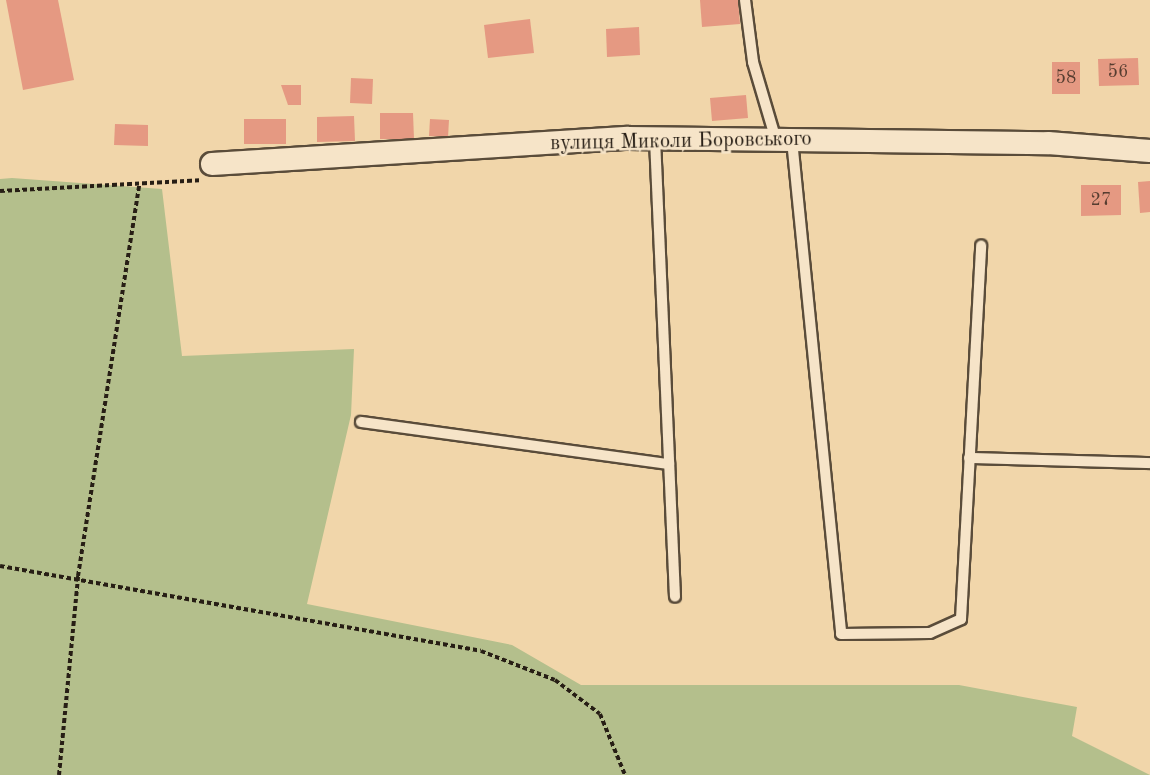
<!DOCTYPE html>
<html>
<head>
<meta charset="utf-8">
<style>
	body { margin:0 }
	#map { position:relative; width:1150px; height:775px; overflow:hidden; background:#f1d6aa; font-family:"Old Standard TT",serif }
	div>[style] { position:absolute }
	.green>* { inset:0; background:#b4bf8c }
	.building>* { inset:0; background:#e59982 }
	.path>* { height:4px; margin-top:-2px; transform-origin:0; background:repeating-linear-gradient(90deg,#271e15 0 4.5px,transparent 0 7.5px) }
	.roads { filter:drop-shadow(2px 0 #5a4c3a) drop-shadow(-2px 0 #5a4c3a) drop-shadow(0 2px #5a4c3a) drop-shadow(0 -2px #5a4c3a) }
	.service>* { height:10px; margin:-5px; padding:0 5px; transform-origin:5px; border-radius:5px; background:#f6e4c8 }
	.minor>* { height:22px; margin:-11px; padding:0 11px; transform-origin:11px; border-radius:11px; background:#f6e4c8 }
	span { translate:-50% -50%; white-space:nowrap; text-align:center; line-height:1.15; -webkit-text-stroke:5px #f6e4c8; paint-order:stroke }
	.number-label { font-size:18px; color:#563d30 }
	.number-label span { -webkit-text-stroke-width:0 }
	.street-label { font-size:21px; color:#271e15 }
</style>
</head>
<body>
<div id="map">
	<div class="green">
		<i style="clip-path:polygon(12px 178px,162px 189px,182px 356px,354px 349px,351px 415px,307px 604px,512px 645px,581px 685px,959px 685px,1077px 707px,1072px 736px,1150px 775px,0 775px,0 179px)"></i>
	</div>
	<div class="building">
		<i style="clip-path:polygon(6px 0,58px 0,74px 80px,23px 90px)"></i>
		<i style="clip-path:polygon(700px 0,738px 0,740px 24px,702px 27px)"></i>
		<i style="clip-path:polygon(530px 19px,534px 53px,488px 58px,484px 25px)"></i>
		<i style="clip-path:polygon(639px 27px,640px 55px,607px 57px,606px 29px)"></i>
		<i style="clip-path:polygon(1138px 58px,1139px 85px,1099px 86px,1098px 59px)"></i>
		<i style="clip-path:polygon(1052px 62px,1080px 62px,1080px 94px,1052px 94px)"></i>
		<i style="clip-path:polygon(351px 78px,373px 79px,372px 104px,350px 103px)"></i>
		<i style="clip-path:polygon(281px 85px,301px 85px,301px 105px,288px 105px)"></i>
		<i style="clip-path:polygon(746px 95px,748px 118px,712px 121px,710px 98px)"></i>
		<i style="clip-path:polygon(380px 113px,413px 113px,414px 139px,380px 139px)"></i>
		<i style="clip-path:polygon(354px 116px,355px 141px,317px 142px,317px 117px)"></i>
		<i style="clip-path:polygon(244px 119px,286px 119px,286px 144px,244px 144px)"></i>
		<i style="clip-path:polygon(430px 119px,449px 120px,448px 137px,429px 136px)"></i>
		<i style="clip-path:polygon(115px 124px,148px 125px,148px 146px,114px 145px)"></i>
		<i style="clip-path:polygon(1150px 181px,1150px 212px,1140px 213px,1138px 182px)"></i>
		<i style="clip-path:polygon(1081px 185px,1121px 185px,1121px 215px,1081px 216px)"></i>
	</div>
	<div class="path">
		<i style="left:0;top:191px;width:200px;rotate:-3.1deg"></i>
		<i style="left:0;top:566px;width:488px;rotate:10deg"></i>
		<i style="left:481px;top:651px;width:79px;rotate:21.4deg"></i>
		<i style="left:555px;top:680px;width:56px;rotate:37.1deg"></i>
		<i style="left:600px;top:714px;width:66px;rotate:67.7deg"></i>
		<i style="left:59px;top:775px;width:200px;rotate:-84.5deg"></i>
		<i style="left:78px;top:576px;width:395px;rotate:-81.1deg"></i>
	</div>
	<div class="roads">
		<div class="service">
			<i style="left:745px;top:0;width:63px;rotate:82.6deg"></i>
			<i style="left:753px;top:62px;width:81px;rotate:73.6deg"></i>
			<i style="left:655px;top:139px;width:458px;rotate:87.5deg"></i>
			<i style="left:792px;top:140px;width:496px;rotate:84.3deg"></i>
			<i style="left:841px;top:634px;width:89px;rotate:-0.6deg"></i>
			<i style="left:930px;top:633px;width:34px;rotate:-24deg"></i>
			<i style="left:961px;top:619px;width:374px;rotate:-86.9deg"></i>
			<i style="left:361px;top:422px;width:311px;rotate:7.8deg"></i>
			<i style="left:969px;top:458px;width:181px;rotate:1.6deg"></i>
		</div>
		<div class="minor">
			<i style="left:212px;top:164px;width:417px;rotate:-3.6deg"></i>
			<i style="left:628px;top:138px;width:420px;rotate:0.7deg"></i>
			<i style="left:1048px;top:143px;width:102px;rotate:4.5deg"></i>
		</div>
	</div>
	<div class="number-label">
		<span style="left:1118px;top:72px">56</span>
		<span style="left:1066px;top:78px">58</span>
		<span style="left:1101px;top:200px">27</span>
	</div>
	<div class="street-label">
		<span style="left:681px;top:142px;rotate:-1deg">вулиця Миколи Боровського</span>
	</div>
</div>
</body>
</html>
